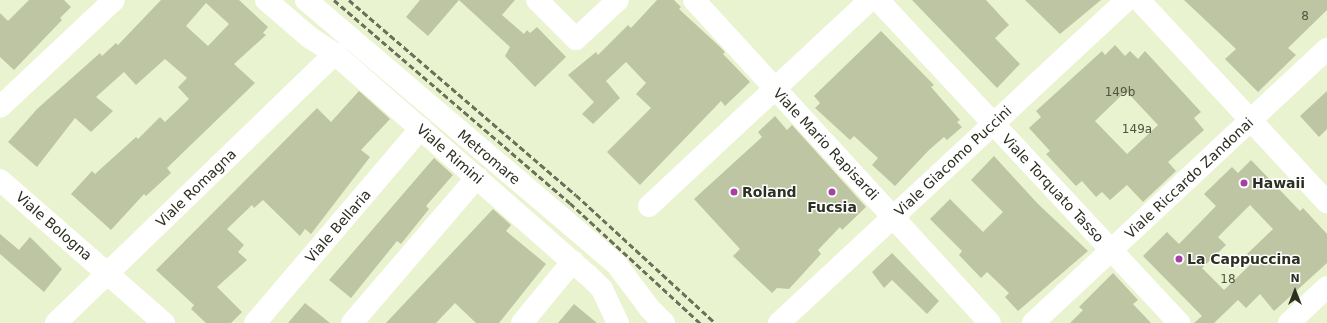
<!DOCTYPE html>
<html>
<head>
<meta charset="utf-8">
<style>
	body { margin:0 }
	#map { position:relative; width:1327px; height:323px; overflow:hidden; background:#eaf3cf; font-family:"DejaVu Sans",sans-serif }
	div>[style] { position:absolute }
	.building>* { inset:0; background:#bdc5a2 }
	.minor>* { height:22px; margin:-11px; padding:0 11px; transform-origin:11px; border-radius:11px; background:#fff }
	.rail>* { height:3px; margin-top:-1.5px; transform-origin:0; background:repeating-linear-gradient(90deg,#6b705b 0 6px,transparent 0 9px) }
	.dots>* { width:11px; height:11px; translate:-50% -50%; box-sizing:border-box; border:2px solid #fff; border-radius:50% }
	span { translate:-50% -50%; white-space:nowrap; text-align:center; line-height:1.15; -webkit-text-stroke:3px #fff; paint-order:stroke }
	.number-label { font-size:12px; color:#505442 }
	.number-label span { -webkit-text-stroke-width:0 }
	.street-label { font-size:14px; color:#2c2f22 }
	.poi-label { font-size:14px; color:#2c2f22; font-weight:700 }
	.left { translate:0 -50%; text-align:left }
	.north { position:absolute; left:1275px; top:271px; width:40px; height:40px; -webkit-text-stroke:3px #fff; paint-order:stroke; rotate:0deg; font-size:11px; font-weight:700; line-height:16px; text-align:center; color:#2c2f22 }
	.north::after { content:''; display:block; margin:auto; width:14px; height:18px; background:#2c2f22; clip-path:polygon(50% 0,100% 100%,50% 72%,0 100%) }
</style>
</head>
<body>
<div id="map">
	<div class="building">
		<i style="clip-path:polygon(29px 0,64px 0,71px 7px,60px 18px,62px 20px,14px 70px,0 57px,0 13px,8px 21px)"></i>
		<i style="clip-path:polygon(evenodd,161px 0,239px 0,268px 27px,263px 33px,266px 35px,234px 64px,255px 83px,167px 168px,171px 173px,146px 196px,144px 194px,111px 230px,71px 194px,92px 171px,95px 174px,136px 137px,138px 139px,160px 117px,165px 122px,189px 99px,178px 87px,187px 78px,165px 59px,136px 85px,124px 72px,96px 97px,113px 111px,91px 132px,75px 118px,37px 167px,8px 142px,37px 109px,100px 53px,102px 56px,116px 43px,118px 45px,161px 0,206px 3px,229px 24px,208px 46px,186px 26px,206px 3px)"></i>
		<i style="clip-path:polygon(420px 0,459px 0,428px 36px,406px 17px)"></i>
		<i style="clip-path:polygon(459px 0,515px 0,502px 15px,524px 34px,527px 30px,530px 33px,537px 27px,566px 57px,535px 87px,505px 56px,510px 47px)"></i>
		<i style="clip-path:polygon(657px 0,674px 0,681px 7px,679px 9px,719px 46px,725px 52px,723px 54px,750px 82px,725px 106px,721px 101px,640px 185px,607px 152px,651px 108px,636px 94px,646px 83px,626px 62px,606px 81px,620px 98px,593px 124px,582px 114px,594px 102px,568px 75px,596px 52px,598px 55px,628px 25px,631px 28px)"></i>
		<i style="clip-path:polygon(912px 0,986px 0,1009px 25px,995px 38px,1020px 64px,997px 88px)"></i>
		<i style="clip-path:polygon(1025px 0,1101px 0,1060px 34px)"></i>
		<i style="clip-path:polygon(1184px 0,1327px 0,1327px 10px,1288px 48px,1296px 55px,1258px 92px,1225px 59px,1236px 49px)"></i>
		<i style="clip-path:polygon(881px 31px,934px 85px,931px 87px,960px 120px,957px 122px,962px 127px,947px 140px,944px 137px,929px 150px,895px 186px,872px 165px,878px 158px,854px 136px,850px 140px,815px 108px,820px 103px,814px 96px)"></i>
		<i style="clip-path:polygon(evenodd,1115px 45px,1125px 56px,1130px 51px,1138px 59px,1145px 51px,1201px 112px,1194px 118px,1204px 130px,1168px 162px,1176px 171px,1143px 202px,1127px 185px,1110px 200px,1102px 192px,1096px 197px,1082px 181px,1076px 186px,1046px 154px,1050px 151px,1029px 128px,1041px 117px,1036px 111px,1102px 51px,1105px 55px,1115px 45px,1126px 91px,1158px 125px,1127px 154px,1095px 121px,1126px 91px)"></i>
		<i style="clip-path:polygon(359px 91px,390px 119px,361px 150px,370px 157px,311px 234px,305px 229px,300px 236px,263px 200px,254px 208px,252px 205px,227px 229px,244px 245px,238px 252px,247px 260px,217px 287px,242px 312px,231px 323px,206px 323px,191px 309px,194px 305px,156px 270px,317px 108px,331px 122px)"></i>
		<i style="clip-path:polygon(1327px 91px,1327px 129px,1319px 137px,1300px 116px)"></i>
		<i style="clip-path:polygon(775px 116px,787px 130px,792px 125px,866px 207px,842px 230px,840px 227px,818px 250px,821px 254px,789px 289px,777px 288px,772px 293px,733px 256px,740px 249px,694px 199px,762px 137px,758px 132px)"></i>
		<i style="clip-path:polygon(994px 156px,1038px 204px,1088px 251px,1018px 311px,1005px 297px,1009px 293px,987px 272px,981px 278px,959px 255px,962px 251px,930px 219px,950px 199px,983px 232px,1003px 212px,971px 180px)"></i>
		<i style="clip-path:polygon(434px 158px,453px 175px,426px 206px,429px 209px,401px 244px,397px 241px,351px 298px,329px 280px)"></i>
		<i style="clip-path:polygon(evenodd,1251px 160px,1300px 211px,1303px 208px,1327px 234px,1327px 263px,1274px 311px,1260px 294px,1246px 308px,1238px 300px,1214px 323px,1194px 323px,1202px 316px,1143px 256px,1167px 232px,1179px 244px,1216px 206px,1204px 194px,1232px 167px,1238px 173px,1251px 160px,1250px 205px,1273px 229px,1247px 254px,1254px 261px,1224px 290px,1202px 268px,1226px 245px,1218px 237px,1250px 205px)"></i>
		<i style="clip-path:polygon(493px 209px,511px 225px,506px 231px,546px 264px,499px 323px,476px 323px,455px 303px,436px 323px,386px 323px)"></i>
		<i style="clip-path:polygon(0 234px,19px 250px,30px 237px,62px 269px,44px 292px,0 254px)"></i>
		<i style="clip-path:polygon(892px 253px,939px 301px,927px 314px,892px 280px,884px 288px,872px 272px)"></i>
		<i style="clip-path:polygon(1113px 273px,1138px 300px,1133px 304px,1151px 323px,1070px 323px,1083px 310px,1079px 307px)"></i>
		<i style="clip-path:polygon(305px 303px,330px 323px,288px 323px)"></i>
		<i style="clip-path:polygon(574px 304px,597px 323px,558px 323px)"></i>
	</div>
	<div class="minor">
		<i style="left:266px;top:0;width:57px;rotate:40.7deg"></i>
		<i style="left:309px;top:37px;width:31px;rotate:33deg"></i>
		<i style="left:335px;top:54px;width:337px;rotate:41.2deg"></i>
		<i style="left:589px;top:276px;width:18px;rotate:45deg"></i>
		<i style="left:602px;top:289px;width:38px;rotate:65deg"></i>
		<i style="left:306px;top:0;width:409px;rotate:40.4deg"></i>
		<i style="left:617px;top:265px;width:55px;rotate:53.1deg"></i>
		<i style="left:650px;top:309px;width:20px;rotate:45deg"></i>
		<i style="left:537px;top:0;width:55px;rotate:45deg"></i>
		<i style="left:576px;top:39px;width:57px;rotate:-42.9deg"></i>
		<i style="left:694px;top:0;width:438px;rotate:47.5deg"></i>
		<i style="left:878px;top:0;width:442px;rotate:47deg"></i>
		<i style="left:1139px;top:0;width:276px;rotate:47.1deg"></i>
		<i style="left:0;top:107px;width:156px;rotate:-43.2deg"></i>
		<i style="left:0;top:180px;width:218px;rotate:41.1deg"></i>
		<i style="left:649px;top:206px;width:302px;rotate:-43deg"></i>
		<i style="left:56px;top:323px;width:388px;rotate:-44deg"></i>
		<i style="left:255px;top:323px;width:256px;rotate:-49.6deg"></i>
		<i style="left:352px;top:323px;width:192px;rotate:-49.4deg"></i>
		<i style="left:522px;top:323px;width:80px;rotate:-50.6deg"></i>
		<i style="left:779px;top:323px;width:475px;rotate:-42.9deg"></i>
		<i style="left:1033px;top:323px;width:402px;rotate:-43deg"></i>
		<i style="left:1289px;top:323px;width:52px;rotate:-43.5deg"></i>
	</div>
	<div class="rail">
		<i style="left:334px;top:0;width:311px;rotate:40.7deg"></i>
		<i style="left:570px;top:203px;width:177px;rotate:42.7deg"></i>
		<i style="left:349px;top:0;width:299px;rotate:40.7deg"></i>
		<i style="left:576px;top:195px;width:189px;rotate:42.6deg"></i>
	</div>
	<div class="dots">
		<i style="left:1244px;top:183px;background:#a640a5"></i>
		<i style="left:734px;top:192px;background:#a640a5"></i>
		<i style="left:832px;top:192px;background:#a640a5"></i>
		<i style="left:1179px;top:259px;background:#a640a5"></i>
	</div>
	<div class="number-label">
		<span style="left:1305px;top:17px">8</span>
		<span style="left:1120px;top:93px">149b</span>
		<span style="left:1137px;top:130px">149a</span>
		<span style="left:1228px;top:280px">18</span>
	</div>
	<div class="street-label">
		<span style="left:826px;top:144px;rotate:47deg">Viale Mario Rapisardi</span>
		<span style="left:450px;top:154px;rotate:41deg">Viale Rimini</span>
		<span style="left:489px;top:157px;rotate:40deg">Metromare</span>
		<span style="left:953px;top:161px;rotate:-43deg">Viale Giacomo Puccini</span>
		<span style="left:1189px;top:178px;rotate:-43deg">Viale Riccardo Zandonai</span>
		<span style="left:196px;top:188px;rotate:-44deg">Viale Romagna</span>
		<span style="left:1053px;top:188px;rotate:47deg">Viale Torquato Tasso</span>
		<span style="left:54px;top:226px;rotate:41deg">Viale Bologna</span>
		<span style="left:338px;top:226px;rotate:-49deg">Viale Bellaria</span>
	</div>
	<div class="poi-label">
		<span class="left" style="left:1252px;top:183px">Hawaii</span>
		<span class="left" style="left:742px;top:192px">Roland</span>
		<span style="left:832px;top:207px">Fucsia</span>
		<span class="left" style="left:1187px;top:259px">La Cappuccina</span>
	</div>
	<div class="north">N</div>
</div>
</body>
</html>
